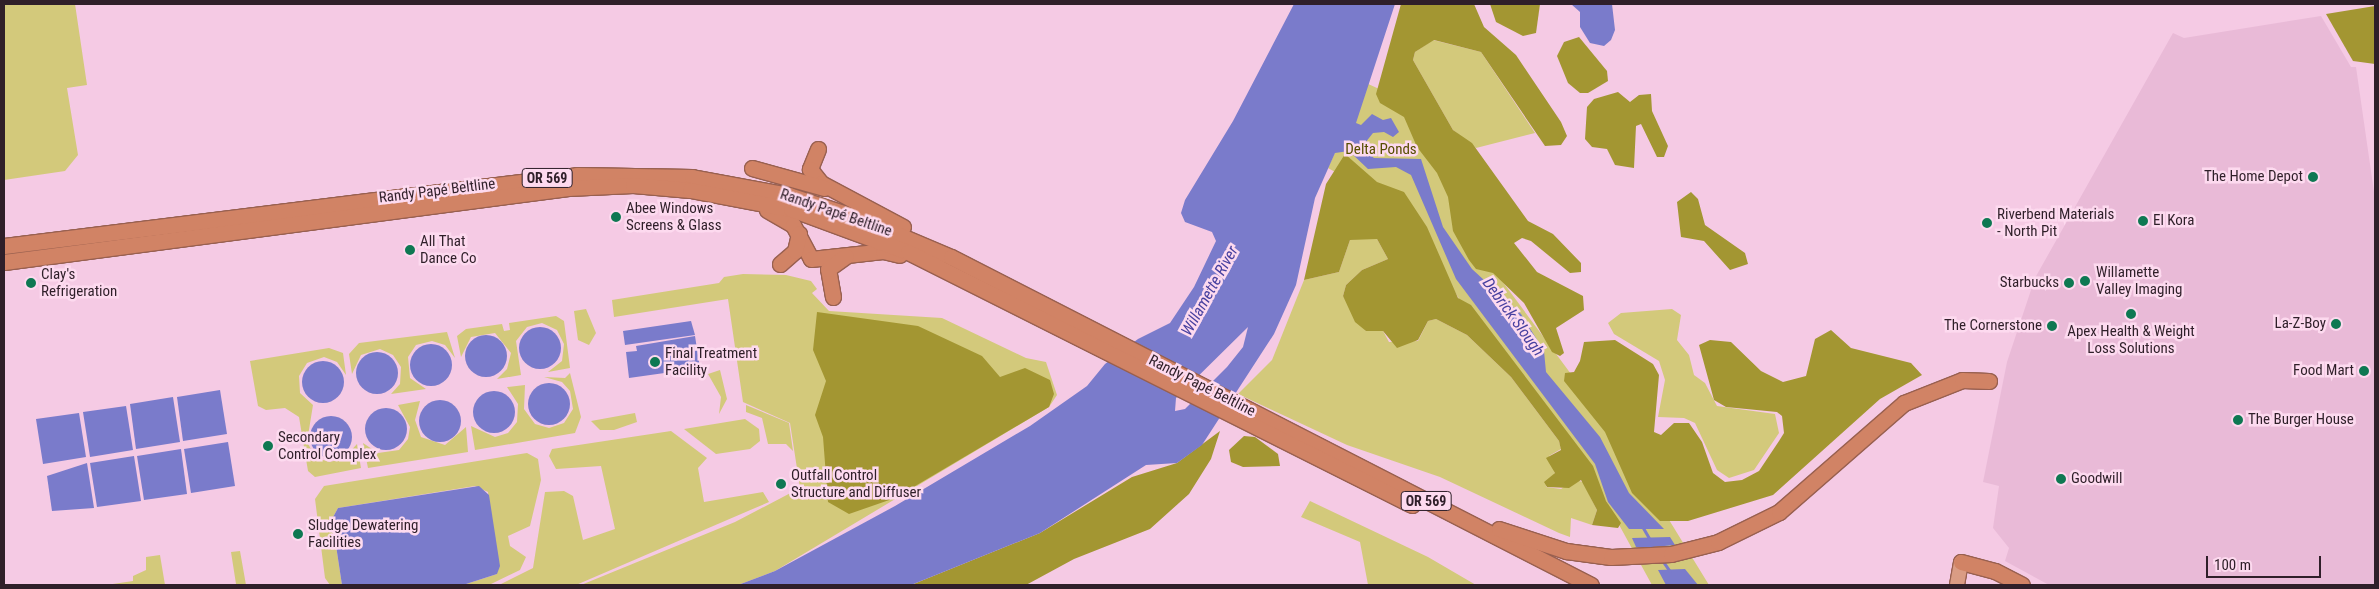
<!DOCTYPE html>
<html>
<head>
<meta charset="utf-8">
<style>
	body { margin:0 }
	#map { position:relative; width:2379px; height:589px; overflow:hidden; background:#f5cae4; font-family:"Roboto Condensed",sans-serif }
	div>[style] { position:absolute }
	.built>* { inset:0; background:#e9bad7 }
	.green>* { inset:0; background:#d3c97b }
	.forest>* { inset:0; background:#a39632 }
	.water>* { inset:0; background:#7a7bcb }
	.round { border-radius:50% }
	.stream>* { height:2.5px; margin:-1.25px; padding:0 1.25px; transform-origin:1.25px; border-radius:1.25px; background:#7a7bcb }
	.roads { filter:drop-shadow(1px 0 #986050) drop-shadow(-1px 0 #986050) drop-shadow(0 1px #986050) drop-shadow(0 -1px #986050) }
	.trunk>* { height:14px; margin:-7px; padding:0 7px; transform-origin:7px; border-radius:7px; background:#da9c84 }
	.motorway>* { height:15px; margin:-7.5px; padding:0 7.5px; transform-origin:7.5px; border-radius:7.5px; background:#d18365 }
	.dots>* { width:14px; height:14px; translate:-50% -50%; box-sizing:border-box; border:2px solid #fddaef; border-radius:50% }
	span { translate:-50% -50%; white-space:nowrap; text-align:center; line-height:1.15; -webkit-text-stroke:5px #fddaef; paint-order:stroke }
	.shield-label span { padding:1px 4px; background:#fddaef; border:1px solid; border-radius:4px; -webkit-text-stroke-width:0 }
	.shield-label { font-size:14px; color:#2f1f29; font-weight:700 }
	.park-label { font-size:15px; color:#574e00 }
	.poi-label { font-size:15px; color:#2f1f29 }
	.right { translate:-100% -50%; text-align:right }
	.left { translate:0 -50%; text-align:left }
	.street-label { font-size:15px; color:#2f1f29 }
	.water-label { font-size:16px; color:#47409f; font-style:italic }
	.frame { position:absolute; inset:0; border:5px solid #2f1f29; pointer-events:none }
	.scale { position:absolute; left:2206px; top:556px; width:115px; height:22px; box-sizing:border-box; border:2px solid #2f1f29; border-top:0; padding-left:6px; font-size:15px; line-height:18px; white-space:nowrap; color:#2f1f29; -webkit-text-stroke:4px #fddaef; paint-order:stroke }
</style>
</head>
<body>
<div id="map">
	<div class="built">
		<i style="clip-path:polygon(2321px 16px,2351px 67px,2356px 67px,2375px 199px,2375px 585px,2049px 585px,2005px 561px,2009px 548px,1993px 528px,1999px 486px,1983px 482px,2007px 362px,2035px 278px,2173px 33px,2184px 38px)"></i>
	</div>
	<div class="green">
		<i style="clip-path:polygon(4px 4px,75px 4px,87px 85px,67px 88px,78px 155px,65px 171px,4px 180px)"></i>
		<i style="clip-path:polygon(1433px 40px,1481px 52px,1535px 133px,1476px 148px,1453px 130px,1413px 60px,1415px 52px)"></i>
		<i style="clip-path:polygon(1366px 83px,1388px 93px,1447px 164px,1479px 250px,1620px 440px,1709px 585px,1652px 585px,1606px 501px,1471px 319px,1408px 213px,1328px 168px)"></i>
		<i style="clip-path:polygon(1362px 238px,1377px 239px,1388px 259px,1362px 270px,1346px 285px,1343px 296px,1366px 331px,1383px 331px,1389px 342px,1418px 341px,1428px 321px,1436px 319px,1467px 335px,1511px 377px,1559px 441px,1561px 449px,1549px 456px,1555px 473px,1546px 487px,1561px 489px,1575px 480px,1583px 482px,1597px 510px,1592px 525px,1571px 518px,1570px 537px,1559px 533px,1440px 477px,1347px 445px,1238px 394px,1272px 360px,1304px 280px,1339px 272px,1350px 240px)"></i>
		<i style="clip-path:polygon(743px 274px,786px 275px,811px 281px,817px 289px,812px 293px,829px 311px,942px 318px,1026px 358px,1046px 362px,1057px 395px,1049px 407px,775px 571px,738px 585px,581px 585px,735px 522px,800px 488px,790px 423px,743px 402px,728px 299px,614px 317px,612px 300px,719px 283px,724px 277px)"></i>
		<i style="clip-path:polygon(586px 309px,596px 333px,589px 345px,578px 340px,574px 311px)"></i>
		<i style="clip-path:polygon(1672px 309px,1681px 315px,1677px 340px,1689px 355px,1694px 375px,1705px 383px,1717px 406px,1775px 414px,1779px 433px,1754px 470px,1729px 478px,1717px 470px,1695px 423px,1684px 418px,1658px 417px,1665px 380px,1659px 361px,1614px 334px,1608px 323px,1621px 313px)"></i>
		<i style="clip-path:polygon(556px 316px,564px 321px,570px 368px,548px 372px,562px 361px,564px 344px,557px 330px,542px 323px,527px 327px,516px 341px,521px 375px,497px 379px,507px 369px,511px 353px,495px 333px,471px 337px,461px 357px,457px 336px,466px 329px,502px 324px,504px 331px,510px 330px,509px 323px)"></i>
		<i style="clip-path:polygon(447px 332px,455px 358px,445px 345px,432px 341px,416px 345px,408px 357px,410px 378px,426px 389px,391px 394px,400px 384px,401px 367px,393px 355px,380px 349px,361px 355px,352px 374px,349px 354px,359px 343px)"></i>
		<i style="clip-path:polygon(329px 348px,343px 353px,346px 375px,337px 362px,324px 357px,307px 363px,299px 376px,300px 393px,313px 405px,307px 442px,316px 458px,330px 462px,344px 458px,357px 444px,361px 468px,315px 477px,308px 471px,299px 417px,285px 408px,266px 410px,258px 406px,250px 361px)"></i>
		<i style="clip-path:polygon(720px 370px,727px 399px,719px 414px,721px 397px,708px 374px)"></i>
		<i style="clip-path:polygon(570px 373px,581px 417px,575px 433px,475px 450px,471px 426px,495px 437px,508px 433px,517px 422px,518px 404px,507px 387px,525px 385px,524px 409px,535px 424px,549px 428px,564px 423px,573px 409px,570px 391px,562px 382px,544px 377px,565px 378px)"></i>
		<i style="clip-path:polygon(420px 401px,415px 420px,421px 437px,445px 445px,466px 427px,468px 452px,368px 468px,363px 443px,378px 453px,399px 450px,408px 439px,410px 427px,398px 405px)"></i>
		<i style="clip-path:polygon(746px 405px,789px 423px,793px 451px,786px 444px,768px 444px,762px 418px,746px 412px)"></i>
		<i style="clip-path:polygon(635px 413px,637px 422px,614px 430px,600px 430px,591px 421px)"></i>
		<i style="clip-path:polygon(745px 419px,759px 429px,760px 441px,750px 449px,716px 454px,684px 429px)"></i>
		<i style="clip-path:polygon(671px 431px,707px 458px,698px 468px,704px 502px,763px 492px,769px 502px,576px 585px,499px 585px,533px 568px,545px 492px,564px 491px,573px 496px,583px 540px,615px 529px,601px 466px,556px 469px,549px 456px,552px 449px)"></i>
		<i style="clip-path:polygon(527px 453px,538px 459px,541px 480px,530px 526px,508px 536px,510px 546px,526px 557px,520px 570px,489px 585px,463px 585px,497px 574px,488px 492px,475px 486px,338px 508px,332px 519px,342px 585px,330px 585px,325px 578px,315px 499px,324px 486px)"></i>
		<i style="clip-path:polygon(1310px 501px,1428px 557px,1476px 585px,1368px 585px,1360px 542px,1301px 517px)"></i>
		<i style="clip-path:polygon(240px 551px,246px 585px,226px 585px,236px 584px,231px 552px)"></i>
		<i style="clip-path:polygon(160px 555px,165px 585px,106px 585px,133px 581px,133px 576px,146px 570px,146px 557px)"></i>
	</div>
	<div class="forest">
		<i style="clip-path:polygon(1401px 4px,1474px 4px,1484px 27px,1516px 55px,1561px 122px,1567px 136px,1561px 145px,1545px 146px,1481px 52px,1434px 40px,1415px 52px,1413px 60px,1453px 130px,1472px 143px,1528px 221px,1553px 234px,1581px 263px,1581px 272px,1570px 273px,1531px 241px,1522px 238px,1514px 243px,1537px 272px,1583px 296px,1584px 310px,1556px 328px,1564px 353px,1560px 356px,1552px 352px,1524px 303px,1493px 273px,1476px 269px,1469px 260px,1453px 231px,1448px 197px,1437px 173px,1417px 147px,1404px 117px,1380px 103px,1376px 94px)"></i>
		<i style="clip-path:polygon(1490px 4px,1540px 4px,1536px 33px,1523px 36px,1496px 22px)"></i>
		<i style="clip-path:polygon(2375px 6px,2375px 64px,2353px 61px,2326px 14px)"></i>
		<i style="clip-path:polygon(1579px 37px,1607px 71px,1608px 81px,1588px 93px,1580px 93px,1568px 83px,1557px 56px,1564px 42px)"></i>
		<i style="clip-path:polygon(1618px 92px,1630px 102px,1639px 95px,1651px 94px,1652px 111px,1668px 146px,1664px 157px,1657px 157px,1641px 124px,1636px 126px,1634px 168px,1615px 165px,1607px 149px,1592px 147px,1585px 139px,1587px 107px,1594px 99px)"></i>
		<i style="clip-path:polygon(1345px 154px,1377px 182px,1404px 192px,1427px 227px,1458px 298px,1471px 305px,1593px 466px,1606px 501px,1621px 523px,1618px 528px,1592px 525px,1597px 510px,1581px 480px,1569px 488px,1547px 487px,1544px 482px,1555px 473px,1546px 458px,1561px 450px,1559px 441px,1511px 377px,1467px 335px,1436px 319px,1428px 321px,1418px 340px,1397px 348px,1383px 331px,1366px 331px,1355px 322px,1343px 296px,1346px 285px,1362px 270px,1388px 259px,1377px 239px,1350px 240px,1339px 272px,1304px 280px,1326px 184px)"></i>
		<i style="clip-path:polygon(1691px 192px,1698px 199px,1705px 225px,1745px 253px,1748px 264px,1730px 270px,1704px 241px,1681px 237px,1677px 202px)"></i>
		<i style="clip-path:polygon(817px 312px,918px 326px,982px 356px,1000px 377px,1025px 368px,1050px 380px,1054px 394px,1049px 407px,895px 498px,849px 514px,828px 502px,823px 437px,815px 415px,826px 381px,813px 350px)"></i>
		<i style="clip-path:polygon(1831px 330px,1851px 348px,1911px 363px,1922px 375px,1880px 399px,1773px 495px,1688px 521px,1660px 521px,1632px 493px,1605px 432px,1564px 381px,1565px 373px,1574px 372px,1580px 361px,1584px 342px,1615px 340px,1653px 364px,1659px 375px,1654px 432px,1661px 435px,1674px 423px,1689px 423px,1702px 442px,1713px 473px,1725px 482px,1742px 480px,1759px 471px,1779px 441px,1784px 433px,1782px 416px,1777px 412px,1726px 407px,1714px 400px,1699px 345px,1710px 340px,1731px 342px,1761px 371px,1783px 382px,1806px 376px,1815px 339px)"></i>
		<i style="clip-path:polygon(1220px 431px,1211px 459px,1189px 494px,1150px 529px,1074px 559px,1026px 585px,911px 585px,1040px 533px,1132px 477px,1177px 463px)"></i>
		<i style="clip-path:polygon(1244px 436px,1255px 437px,1278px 454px,1280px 466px,1243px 467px,1231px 462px,1229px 450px)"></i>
	</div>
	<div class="water">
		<i style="clip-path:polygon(evenodd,1294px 4px,1395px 4px,1356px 123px,1361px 125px,1372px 114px,1383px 120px,1391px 118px,1399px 132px,1393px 137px,1384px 132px,1373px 133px,1361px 148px,1374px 158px,1421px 159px,1443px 227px,1472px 269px,1521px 314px,1544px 351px,1546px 372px,1600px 437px,1629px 493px,1664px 529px,1629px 529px,1608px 502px,1595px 464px,1456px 279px,1411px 175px,1396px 167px,1368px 169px,1349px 151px,1335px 153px,1315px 198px,1296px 285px,1274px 334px,1202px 445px,1177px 463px,1146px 465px,1040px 533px,911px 585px,738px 585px,775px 571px,895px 506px,1030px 426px,1087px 386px,1105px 364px,1138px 339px,1170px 323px,1194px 287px,1216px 241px,1212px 232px,1185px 222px,1181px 213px,1185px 200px,1233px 121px,1294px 4px,1248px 327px,1243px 347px,1227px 367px,1185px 409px,1175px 411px,1176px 398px,1248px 327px)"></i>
		<i style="clip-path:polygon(1571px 4px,1612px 4px,1615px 30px,1611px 40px,1604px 46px,1590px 43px,1580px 27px,1580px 12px)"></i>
		<i style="clip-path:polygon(691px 321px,695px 335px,625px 345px,623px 331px)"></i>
		<i class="round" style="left:519px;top:327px;width:42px;height:42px"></i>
		<i class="round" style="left:465px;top:335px;width:42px;height:42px"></i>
		<i style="clip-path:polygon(695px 336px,700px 368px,629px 378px,626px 352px,637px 351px,636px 346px)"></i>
		<i class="round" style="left:410px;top:344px;width:42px;height:42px"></i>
		<i class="round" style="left:356px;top:352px;width:42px;height:42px"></i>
		<i class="round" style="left:302px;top:361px;width:42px;height:42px"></i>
		<i class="round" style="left:528px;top:383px;width:42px;height:42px"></i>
		<i style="clip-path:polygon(220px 390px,227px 434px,183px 441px,177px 397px)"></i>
		<i class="round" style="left:473px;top:391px;width:42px;height:42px"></i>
		<i style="clip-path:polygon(173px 397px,180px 442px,136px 449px,130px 404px)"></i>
		<i class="round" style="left:419px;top:400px;width:42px;height:42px"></i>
		<i style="clip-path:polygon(126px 406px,133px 450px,90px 457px,83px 412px)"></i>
		<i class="round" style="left:365px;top:408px;width:42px;height:42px"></i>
		<i style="clip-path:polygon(79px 413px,86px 457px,43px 464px,36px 419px)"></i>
		<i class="round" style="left:310px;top:416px;width:42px;height:42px"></i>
		<i style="clip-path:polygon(228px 442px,235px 486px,191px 493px,184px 449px)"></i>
		<i style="clip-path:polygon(181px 449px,187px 494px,144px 500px,137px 456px)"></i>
		<i style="clip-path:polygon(134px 456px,141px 501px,97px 507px,90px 463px)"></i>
		<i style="clip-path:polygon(87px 463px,94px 508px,52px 511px,47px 476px)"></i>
		<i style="clip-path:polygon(479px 486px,489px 495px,500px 566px,497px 574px,463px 585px,342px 585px,332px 519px,338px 508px)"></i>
		<i style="clip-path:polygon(1670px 537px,1675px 545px,1643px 548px,1636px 547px,1632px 538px)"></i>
		<i style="clip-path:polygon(1685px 569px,1698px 585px,1666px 585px,1658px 570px)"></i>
	</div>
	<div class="stream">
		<i style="left:1643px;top:527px;width:14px;rotate:60deg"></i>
		<i style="left:1663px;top:561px;width:12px;rotate:55deg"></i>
	</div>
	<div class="roads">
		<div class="trunk">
			<i style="left:1957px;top:585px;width:23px;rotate:-80deg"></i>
		</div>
		<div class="motorway">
			<i style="left:818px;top:149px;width:22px;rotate:112deg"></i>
			<i style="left:810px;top:169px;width:18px;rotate:52deg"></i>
			<i style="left:821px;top:183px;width:93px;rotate:28.2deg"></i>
			<i style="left:752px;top:168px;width:75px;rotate:15.5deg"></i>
			<i style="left:767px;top:210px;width:30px;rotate:30deg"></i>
			<i style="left:793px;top:225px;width:38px;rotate:62deg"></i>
			<i style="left:811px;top:259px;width:72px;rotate:-6.3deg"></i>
			<i style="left:883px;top:251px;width:17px;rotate:13deg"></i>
			<i style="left:4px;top:246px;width:577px;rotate:-7.06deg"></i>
			<i style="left:577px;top:175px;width:115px;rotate:1deg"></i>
			<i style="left:692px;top:177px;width:99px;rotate:10.5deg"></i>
			<i style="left:789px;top:195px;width:76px;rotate:18.4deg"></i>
			<i style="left:861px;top:219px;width:98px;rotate:22.9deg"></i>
			<i style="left:951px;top:257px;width:719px;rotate:27.14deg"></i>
			<i style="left:4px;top:262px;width:569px;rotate:-7.47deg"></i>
			<i style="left:568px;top:188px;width:65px;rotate:-2.6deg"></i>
			<i style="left:633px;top:185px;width:57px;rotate:5deg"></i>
			<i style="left:690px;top:190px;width:103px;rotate:10.7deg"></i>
			<i style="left:791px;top:209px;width:125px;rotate:20.2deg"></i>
			<i style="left:908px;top:252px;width:564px;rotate:26.66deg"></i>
			<i style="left:780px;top:264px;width:20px;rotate:-41deg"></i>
			<i style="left:795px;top:251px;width:18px;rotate:-77deg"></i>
			<i style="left:833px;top:297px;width:28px;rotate:-100deg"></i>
			<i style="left:828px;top:269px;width:22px;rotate:-36deg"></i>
			<i style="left:1499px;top:529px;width:71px;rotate:18.2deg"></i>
			<i style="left:1566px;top:551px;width:45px;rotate:7.6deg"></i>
			<i style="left:1611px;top:557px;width:60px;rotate:-2.9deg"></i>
			<i style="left:1671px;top:554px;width:49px;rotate:-14.3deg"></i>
			<i style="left:1718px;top:542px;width:68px;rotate:-26.2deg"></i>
			<i style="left:1779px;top:512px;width:166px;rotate:-41.1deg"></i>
			<i style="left:1904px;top:403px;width:62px;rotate:-21.6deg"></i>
			<i style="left:1962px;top:380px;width:27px;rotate:2deg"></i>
			<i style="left:1961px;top:562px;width:35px;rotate:15deg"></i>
			<i style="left:1995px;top:571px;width:30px;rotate:27deg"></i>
		</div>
	</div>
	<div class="dots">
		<i style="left:2313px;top:177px;background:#0e7852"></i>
		<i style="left:616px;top:217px;background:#0e7852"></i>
		<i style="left:2143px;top:221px;background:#0e7852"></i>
		<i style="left:1987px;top:223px;background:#0e7852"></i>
		<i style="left:410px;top:250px;background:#0e7852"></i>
		<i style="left:2085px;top:281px;background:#0e7852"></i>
		<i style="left:31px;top:283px;background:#0e7852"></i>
		<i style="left:2069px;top:283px;background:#0e7852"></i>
		<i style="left:2131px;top:314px;background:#0e7852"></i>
		<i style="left:2336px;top:324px;background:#0e7852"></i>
		<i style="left:2052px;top:326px;background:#0e7852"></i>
		<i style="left:655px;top:362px;background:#0e7852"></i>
		<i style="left:2364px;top:371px;background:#0e7852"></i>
		<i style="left:2238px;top:420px;background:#0e7852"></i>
		<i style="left:268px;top:446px;background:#0e7852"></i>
		<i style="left:2061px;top:479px;background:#0e7852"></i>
		<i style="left:781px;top:484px;background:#0e7852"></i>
		<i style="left:298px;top:534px;background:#0e7852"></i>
	</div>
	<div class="shield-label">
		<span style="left:547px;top:178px">OR 569</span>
		<span style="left:1426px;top:501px">OR 569</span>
	</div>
	<div class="park-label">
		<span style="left:1381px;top:150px">Delta Ponds</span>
	</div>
	<div class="poi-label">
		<span class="right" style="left:2303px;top:177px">The Home Depot</span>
		<span class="left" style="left:626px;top:217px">Abee Windows<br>Screens &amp; Glass</span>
		<span class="left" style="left:1997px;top:223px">Riverbend Materials<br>- North Pit</span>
		<span class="left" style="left:2153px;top:221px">El Kora</span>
		<span class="left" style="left:420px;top:250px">All That<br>Dance Co</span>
		<span class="left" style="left:2096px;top:281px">Willamette<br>Valley Imaging</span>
		<span class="left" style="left:41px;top:283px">Clay's<br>Refrigeration</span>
		<span class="right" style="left:2059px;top:283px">Starbucks</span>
		<span class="right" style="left:2326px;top:324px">La-Z-Boy</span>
		<span class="right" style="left:2042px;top:326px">The Cornerstone</span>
		<span style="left:2131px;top:340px">Apex Health &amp; Weight<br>Loss Solutions</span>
		<span class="left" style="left:665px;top:362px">Final Treatment<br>Facility</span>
		<span class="right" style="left:2354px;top:371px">Food Mart</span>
		<span class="left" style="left:2248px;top:420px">The Burger House</span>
		<span class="left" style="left:278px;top:446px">Secondary<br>Control Complex</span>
		<span class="left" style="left:791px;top:484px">Outfall Control<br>Structure and Diffuser</span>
		<span class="left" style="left:2071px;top:479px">Goodwill</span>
		<span class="left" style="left:308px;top:534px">Sludge Dewatering<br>Facilities</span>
	</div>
	<div class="street-label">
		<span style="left:437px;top:191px;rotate:-7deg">Randy Papé Beltline</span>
		<span style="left:836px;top:213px;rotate:19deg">Randy Papé Beltline</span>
		<span style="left:1202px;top:386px;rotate:27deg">Randy Papé Beltline</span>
	</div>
	<div class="water-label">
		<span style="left:1210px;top:291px;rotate:-61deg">Willamette River</span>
		<span style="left:1513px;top:317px;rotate:54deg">Debrick Slough</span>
	</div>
	<div class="frame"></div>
	<div class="scale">100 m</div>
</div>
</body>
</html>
